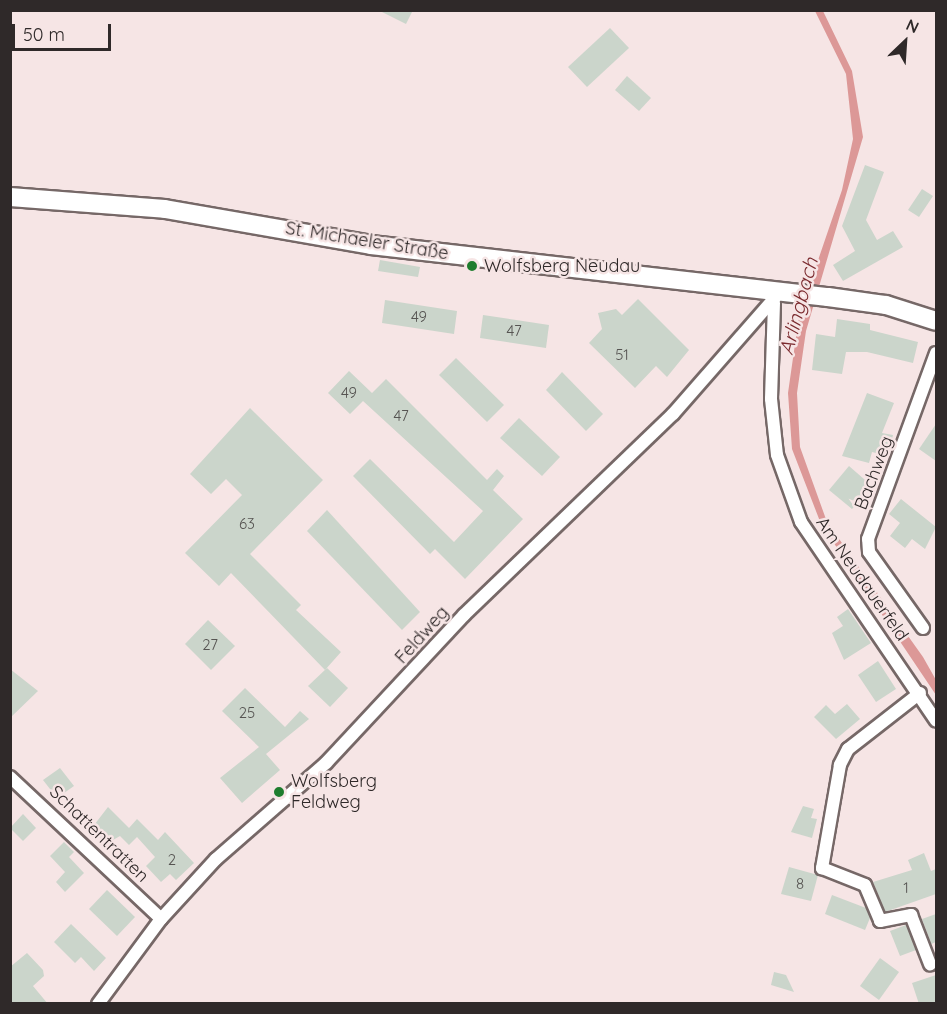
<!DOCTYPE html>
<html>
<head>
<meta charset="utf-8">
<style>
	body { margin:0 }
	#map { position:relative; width:947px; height:1014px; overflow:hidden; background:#f6e5e5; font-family:Quicksand,sans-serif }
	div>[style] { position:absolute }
	.water>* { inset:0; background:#dc9897 }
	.building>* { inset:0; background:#cbd5cb }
	.roads { filter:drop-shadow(2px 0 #766867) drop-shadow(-2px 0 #766867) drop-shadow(0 2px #766867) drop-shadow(0 -2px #766867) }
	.minor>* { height:12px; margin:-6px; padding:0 6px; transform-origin:6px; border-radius:6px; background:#fff }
	.secondary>* { height:18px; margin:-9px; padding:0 9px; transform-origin:9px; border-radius:9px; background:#fff }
	.dots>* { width:16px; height:16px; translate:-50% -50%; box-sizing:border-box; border:3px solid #f6e5e5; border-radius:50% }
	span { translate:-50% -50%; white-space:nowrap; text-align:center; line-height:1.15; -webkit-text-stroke:5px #f6e5e5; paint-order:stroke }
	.number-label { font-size:15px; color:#565452 }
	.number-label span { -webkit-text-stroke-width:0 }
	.street-label { font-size:18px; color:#2f2929 }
	.poi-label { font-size:18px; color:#2f2929 }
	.left { translate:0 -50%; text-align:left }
	.water-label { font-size:20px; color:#7b2a2e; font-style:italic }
	.frame { position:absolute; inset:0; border:12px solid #2f2929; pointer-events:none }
	.north { position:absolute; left:875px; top:12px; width:60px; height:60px; -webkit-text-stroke:4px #f6e5e5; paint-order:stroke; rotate:25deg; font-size:16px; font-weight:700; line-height:24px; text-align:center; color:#2f2929 }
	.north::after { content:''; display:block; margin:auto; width:21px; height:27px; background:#2f2929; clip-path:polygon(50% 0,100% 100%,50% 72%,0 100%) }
	.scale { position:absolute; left:12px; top:24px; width:99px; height:27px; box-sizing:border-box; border:3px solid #2f2929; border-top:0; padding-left:8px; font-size:18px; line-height:21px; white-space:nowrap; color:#2f2929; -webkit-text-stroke:4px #f6e5e5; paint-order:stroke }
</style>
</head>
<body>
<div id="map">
	<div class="water">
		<i style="clip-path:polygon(815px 11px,823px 11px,852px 71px,863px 137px,806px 331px,797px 393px,800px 447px,827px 522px,923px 657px,936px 680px,936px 695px,821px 524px,792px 449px,788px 393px,799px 316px,842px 190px,853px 139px,846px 74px)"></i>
	</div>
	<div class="building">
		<i style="clip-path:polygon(378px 10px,413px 10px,406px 24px)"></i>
		<i style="clip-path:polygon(610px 28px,629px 48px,587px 87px,568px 67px)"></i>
		<i style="clip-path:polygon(627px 76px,651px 98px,639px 111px,615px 90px)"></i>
		<i style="clip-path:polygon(865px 165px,884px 172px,866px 220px,877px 240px,893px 231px,903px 247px,843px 281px,833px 265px,855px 251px,842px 226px)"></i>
		<i style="clip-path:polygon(922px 189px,933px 196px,919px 217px,908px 210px)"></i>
		<i style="clip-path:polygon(380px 260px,420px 267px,418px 277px,378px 271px)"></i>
		<i style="clip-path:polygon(638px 299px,689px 350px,667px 377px,656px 366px,635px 388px,589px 343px,602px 329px,598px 313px,616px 309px,622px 315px)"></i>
		<i style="clip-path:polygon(385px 300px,457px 311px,454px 334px,382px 323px)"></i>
		<i style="clip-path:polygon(483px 315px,549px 325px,546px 348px,480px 338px)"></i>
		<i style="clip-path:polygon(837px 319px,870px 324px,870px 330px,918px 342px,913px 363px,867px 352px,846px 352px,842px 374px,812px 370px,816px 334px,835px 337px)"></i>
		<i style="clip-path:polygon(456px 358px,504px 405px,487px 422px,439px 375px)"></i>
		<i style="clip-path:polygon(349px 371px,372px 393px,386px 379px,487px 480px,497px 469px,504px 476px,493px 490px,523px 519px,465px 579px,435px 549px,430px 554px,353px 476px,370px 459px,454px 542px,483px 511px,363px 401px,350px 414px,328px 393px)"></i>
		<i style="clip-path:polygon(562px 372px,603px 414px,586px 431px,546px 390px)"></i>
		<i style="clip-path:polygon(867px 393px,894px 403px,882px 433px,893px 435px,888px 456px,872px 452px,869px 463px,842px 456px)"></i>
		<i style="clip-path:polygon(250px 408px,323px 480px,250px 554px,301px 605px,296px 610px,341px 652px,325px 670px,231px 573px,219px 586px,185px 553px,242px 495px,226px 479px,211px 494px,190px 474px)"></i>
		<i style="clip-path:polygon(519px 418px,560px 457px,542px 476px,500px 438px)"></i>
		<i style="clip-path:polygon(936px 424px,936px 461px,919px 449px)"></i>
		<i style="clip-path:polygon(849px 466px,872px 486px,852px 509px,829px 490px)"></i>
		<i style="clip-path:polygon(901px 499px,936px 527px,925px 549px,912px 539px,905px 548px,890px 536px,900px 523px,889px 514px)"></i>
		<i style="clip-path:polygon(327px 510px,420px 612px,402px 630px,307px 531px)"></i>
		<i style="clip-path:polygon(848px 609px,871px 643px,844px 660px,832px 633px,843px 626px,837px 617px)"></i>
		<i style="clip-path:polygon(208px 620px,235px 646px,211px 670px,185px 644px)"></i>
		<i style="clip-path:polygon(878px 661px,896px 689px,876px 702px,858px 675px)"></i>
		<i style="clip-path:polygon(327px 668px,348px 688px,330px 707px,308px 686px)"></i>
		<i style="clip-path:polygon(10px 669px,38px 691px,10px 718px)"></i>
		<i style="clip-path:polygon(245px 688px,285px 727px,300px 711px,309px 719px,266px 754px,280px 770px,242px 803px,220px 778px,259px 747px,222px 711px)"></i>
		<i style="clip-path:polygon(847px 704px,860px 719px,836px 739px,814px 717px,826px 705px,835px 714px)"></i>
		<i style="clip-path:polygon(60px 768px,74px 786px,57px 798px,43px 780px)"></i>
		<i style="clip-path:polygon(803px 806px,814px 809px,811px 818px,817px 819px,812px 838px,791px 832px)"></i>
		<i style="clip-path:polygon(108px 807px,129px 828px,137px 819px,158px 840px,165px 832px,194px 863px,176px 880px,170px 874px,161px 882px,146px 866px,155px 857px,137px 837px,129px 845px,120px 836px,106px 844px,91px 829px)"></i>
		<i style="clip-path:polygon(23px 814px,36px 828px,23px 841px,10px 828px)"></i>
		<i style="clip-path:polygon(64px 842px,74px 852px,69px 857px,84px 873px,65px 892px,56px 882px,65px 872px,50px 856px)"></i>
		<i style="clip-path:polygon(924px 853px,931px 871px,936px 869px,936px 894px,885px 912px,873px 882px,912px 870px,908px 860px)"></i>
		<i style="clip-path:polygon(789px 867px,818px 875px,811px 901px,781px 894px)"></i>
		<i style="clip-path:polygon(107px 890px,135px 917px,117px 936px,89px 909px)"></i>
		<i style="clip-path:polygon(832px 895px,866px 908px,870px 918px,865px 930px,825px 914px)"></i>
		<i style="clip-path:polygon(936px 914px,936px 942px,931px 944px,922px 919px)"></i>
		<i style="clip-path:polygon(71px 924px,106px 958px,94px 971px,81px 957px,75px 963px,54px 942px)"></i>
		<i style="clip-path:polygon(906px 925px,916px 950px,900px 956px,890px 931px)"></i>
		<i style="clip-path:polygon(27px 953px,43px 970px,44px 976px,33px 986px,48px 1004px,10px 1004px,10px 967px)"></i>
		<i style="clip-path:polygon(880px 958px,899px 972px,879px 1000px,860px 986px)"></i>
		<i style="clip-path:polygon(774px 972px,786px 975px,794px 992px,771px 985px)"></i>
		<i style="clip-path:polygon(936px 975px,936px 1004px,919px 1004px,912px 983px)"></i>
	</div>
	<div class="roads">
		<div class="minor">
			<i style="left:774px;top:303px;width:96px;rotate:91.8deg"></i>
			<i style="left:771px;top:399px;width:56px;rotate:83.9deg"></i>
			<i style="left:777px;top:455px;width:71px;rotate:70.3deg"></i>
			<i style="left:801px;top:522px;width:240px;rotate:55.8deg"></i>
			<i style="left:923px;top:628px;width:93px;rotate:-125.4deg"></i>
			<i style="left:869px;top:552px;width:13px;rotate:-94deg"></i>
			<i style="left:868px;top:539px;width:198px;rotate:-69.9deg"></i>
			<i style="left:920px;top:693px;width:91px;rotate:142.1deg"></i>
			<i style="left:848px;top:749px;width:18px;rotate:117deg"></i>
			<i style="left:840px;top:765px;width:105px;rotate:99.9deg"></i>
			<i style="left:822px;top:868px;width:46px;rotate:21.6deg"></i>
			<i style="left:865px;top:885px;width:39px;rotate:67deg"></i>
			<i style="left:880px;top:921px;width:32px;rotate:-11deg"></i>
			<i style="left:911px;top:915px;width:53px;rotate:68.8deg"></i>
			<i style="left:10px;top:777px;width:207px;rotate:43.2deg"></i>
			<i style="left:98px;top:1004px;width:106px;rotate:-53.5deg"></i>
			<i style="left:161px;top:919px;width:81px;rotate:-47.5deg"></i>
			<i style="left:216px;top:859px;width:146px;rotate:-41.1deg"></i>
			<i style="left:326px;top:763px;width:202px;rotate:-47deg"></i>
			<i style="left:464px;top:615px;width:290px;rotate:-43.9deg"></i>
			<i style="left:673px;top:414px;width:158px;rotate:-48.8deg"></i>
		</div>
		<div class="secondary">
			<i style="left:10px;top:197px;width:155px;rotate:4.4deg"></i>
			<i style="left:165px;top:209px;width:209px;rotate:9.9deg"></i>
			<i style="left:371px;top:245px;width:460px;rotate:6.5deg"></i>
			<i style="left:828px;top:297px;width:59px;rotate:7.9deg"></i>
			<i style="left:886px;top:305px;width:52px;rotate:17.7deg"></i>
		</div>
	</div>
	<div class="dots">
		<i style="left:472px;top:266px;background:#1e7d2e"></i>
		<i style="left:279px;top:792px;background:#1e7d2e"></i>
	</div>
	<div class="number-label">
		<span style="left:419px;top:317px">49</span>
		<span style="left:514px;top:331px">47</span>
		<span style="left:622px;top:355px">51</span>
		<span style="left:349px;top:393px">49</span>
		<span style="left:401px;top:416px">47</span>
		<span style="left:247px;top:524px">63</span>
		<span style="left:210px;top:645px">27</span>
		<span style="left:247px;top:713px">25</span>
		<span style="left:172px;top:860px">2</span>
		<span style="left:800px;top:884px">8</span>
		<span style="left:906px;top:888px">1</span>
	</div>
	<div class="street-label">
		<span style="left:367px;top:241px;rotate:9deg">St. Michaeler Straße</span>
		<span style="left:874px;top:473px;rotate:-69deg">Bachweg</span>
		<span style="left:862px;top:579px;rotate:55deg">Am Neudauerfeld</span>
		<span style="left:422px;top:635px;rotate:-48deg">Feldweg</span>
		<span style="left:99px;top:834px;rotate:44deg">Schattentratten</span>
	</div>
	<div class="poi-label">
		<span class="left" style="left:484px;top:266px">Wolfsberg Neudau</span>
		<span class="left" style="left:291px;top:792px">Wolfsberg<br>Feldweg</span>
	</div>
	<div class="water-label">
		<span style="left:798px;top:306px;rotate:-75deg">Arlingbach</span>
	</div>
	<div class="frame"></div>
	<div class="north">N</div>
	<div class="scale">50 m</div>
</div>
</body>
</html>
